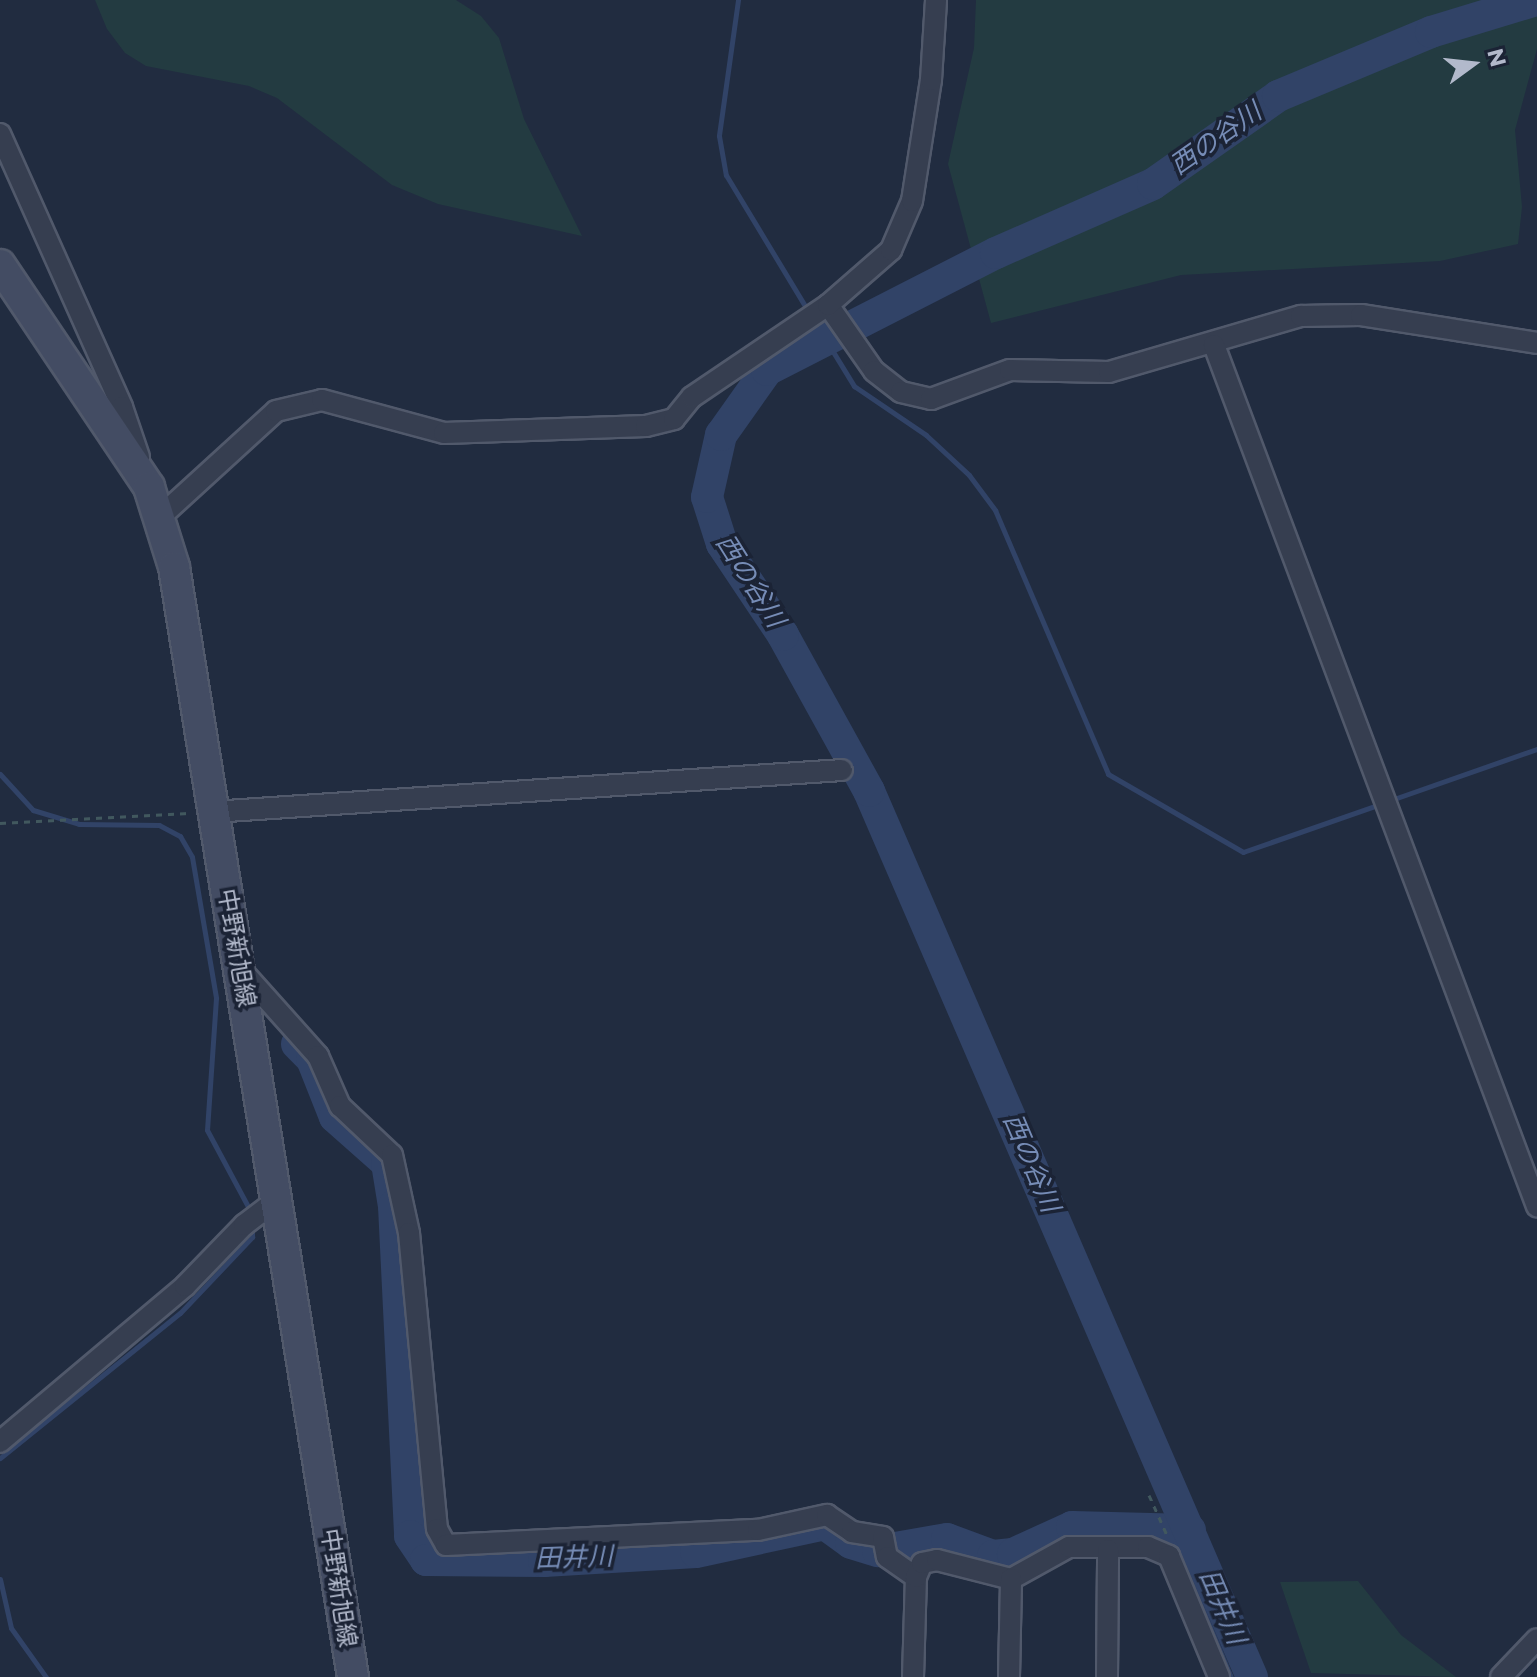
<!DOCTYPE html>
<html>
<head>
<meta charset="utf-8">
<style>
	body { margin:0 }
	#map { position:relative; width:1537px; height:1677px; overflow:hidden; background:#212c40; font-family:Montserrat,"Noto Sans JP",sans-serif }
	div>[style] { position:absolute }
	.green>* { inset:0; background:#233b41 }
	.stream>* { height:5px; margin:-2.5px; padding:0 2.5px; transform-origin:2.5px; border-radius:2.5px; background:#314367 }
	.river>* { height:32px; margin:-16px; padding:0 16px; transform-origin:16px; border-radius:16px; background:#314367 }
	.path>* { height:3px; margin-top:-1.5px; transform-origin:0; background:repeating-linear-gradient(90deg,#41585e 0 6px,transparent 0 12px) }
	.roads { filter:drop-shadow(2px 0 #51596b) drop-shadow(-2px 0 #51596b) drop-shadow(0 2px #51596b) drop-shadow(0 -2px #51596b) }
	.street>* { height:20px; margin:-10px; padding:0 10px; transform-origin:10px; border-radius:10px; background:#363e50 }
	.secondary>* { height:30px; margin:-15px; padding:0 15px; transform-origin:15px; border-radius:15px; background:#434c63 }
	span { translate:-50% -50%; white-space:nowrap; text-align:center; line-height:1.15; -webkit-text-stroke:7px #1b2335; paint-order:stroke }
	.street-label { font-size:24px; color:#b2b9cb }
	.water-label { font-size:26px; color:#768cb6; font-style:italic }
	.north { position:absolute; left:1433px; top:24px; width:80px; height:80px; -webkit-text-stroke:6px #1b2335; paint-order:stroke; rotate:75deg; font-size:22px; font-weight:700; line-height:32px; text-align:center; color:#b2b9cb }
	.north::after { content:''; display:block; margin:auto; width:28px; height:36px; background:#b2b9cb; clip-path:polygon(50% 0,100% 100%,50% 72%,0 100%) }
</style>
</head>
<body>
<div id="map">
	<div class="green">
		<i style="clip-path:polygon(95px 0,456px 0,481px 16px,499px 38px,524px 119px,582px 236px,438px 204px,392px 185px,277px 98px,249px 86px,146px 66px,125px 53px,107px 29px)"></i>
		<i style="clip-path:polygon(976px 0,1537px 0,1537px 49px,1515px 130px,1522px 207px,1518px 244px,1440px 261px,1181px 275px,991px 323px,948px 164px,974px 48px)"></i>
		<i style="clip-path:polygon(1358px 1581px,1401px 1635px,1456px 1677px,1311px 1673px,1280px 1582px)"></i>
	</div>
	<div class="stream">
		<i style="left:738px;top:0;width:137px;rotate:98deg"></i>
		<i style="left:719px;top:136px;width:40px;rotate:80deg"></i>
		<i style="left:726px;top:175px;width:159px;rotate:58.9deg"></i>
		<i style="left:813px;top:319px;width:79px;rotate:58.5deg"></i>
		<i style="left:854px;top:386px;width:87px;rotate:34.2deg"></i>
		<i style="left:926px;top:435px;width:59px;rotate:42.9deg"></i>
		<i style="left:969px;top:475px;width:44px;rotate:53.4deg"></i>
		<i style="left:995px;top:510px;width:287px;rotate:66.8deg"></i>
		<i style="left:1108px;top:774px;width:156px;rotate:30deg"></i>
		<i style="left:1243px;top:852px;width:146px;rotate:-19.2deg"></i>
		<i style="left:0;top:774px;width:49px;rotate:47.5deg"></i>
		<i style="left:33px;top:810px;width:48px;rotate:16.9deg"></i>
		<i style="left:79px;top:824px;width:80px;rotate:0.7deg"></i>
		<i style="left:159px;top:825px;width:24px;rotate:28deg"></i>
		<i style="left:180px;top:836px;width:24px;rotate:60deg"></i>
		<i style="left:192px;top:857px;width:143px;rotate:80.3deg"></i>
		<i style="left:216px;top:998px;width:132px;rotate:93.9deg"></i>
		<i style="left:207px;top:1130px;width:93px;rotate:61.8deg"></i>
		<i style="left:1391px;top:800px;width:155px;rotate:-19.3deg"></i>
		<i style="left:0;top:1458px;width:231px;rotate:-38.9deg"></i>
		<i style="left:180px;top:1313px;width:105px;rotate:-46.5deg"></i>
		<i style="left:252px;top:1237px;width:11px;rotate:-90deg"></i>
		<i style="left:1169px;top:1529px;width:160px;rotate:67.3deg"></i>
		<i style="left:0;top:1579px;width:50px;rotate:77.3deg"></i>
		<i style="left:11px;top:1628px;width:60px;rotate:54.5deg"></i>
	</div>
	<div class="river">
		<i style="left:297px;top:1044px;width:21px;rotate:45deg"></i>
		<i style="left:312px;top:1059px;width:62px;rotate:68.4deg"></i>
		<i style="left:335px;top:1117px;width:69px;rotate:41.5deg"></i>
		<i style="left:387px;top:1163px;width:44px;rotate:80.8deg"></i>
		<i style="left:394px;top:1206px;width:330px;rotate:87.2deg"></i>
		<i style="left:410px;top:1536px;width:29px;rotate:56deg"></i>
		<i style="left:426px;top:1560px;width:118px;rotate:0.5deg"></i>
		<i style="left:544px;top:1561px;width:152px;rotate:-3.4deg"></i>
		<i style="left:696px;top:1552px;width:132px;rotate:-12.2deg"></i>
		<i style="left:825px;top:1524px;width:32px;rotate:36deg"></i>
		<i style="left:851px;top:1543px;width:28px;rotate:17deg"></i>
		<i style="left:878px;top:1551px;width:70px;rotate:-9.9deg"></i>
		<i style="left:947px;top:1539px;width:49px;rotate:20.3deg"></i>
		<i style="left:993px;top:1556px;width:20px;rotate:-6deg"></i>
		<i style="left:1013px;top:1554px;width:65px;rotate:-24.6deg"></i>
		<i style="left:1072px;top:1527px;width:118px;rotate:1.5deg"></i>
		<i style="left:1252px;top:1677px;width:965px;rotate:-113.38deg"></i>
		<i style="left:869px;top:791px;width:178px;rotate:-118.9deg"></i>
		<i style="left:783px;top:635px;width:110px;rotate:-123.8deg"></i>
		<i style="left:722px;top:544px;width:49px;rotate:-107.7deg"></i>
		<i style="left:707px;top:497px;width:64px;rotate:-77.3deg"></i>
		<i style="left:721px;top:435px;width:80px;rotate:-54.7deg"></i>
		<i style="left:767px;top:370px;width:257px;rotate:-27.1deg"></i>
		<i style="left:996px;top:253px;width:171px;rotate:-23.7deg"></i>
		<i style="left:1153px;top:184px;width:153px;rotate:-35.1deg"></i>
		<i style="left:1278px;top:96px;width:166px;rotate:-22.7deg"></i>
		<i style="left:1431px;top:32px;width:110px;rotate:-16.9deg"></i>
	</div>
	<div class="path">
		<i style="left:0;top:823px;width:189px;rotate:-3deg"></i>
		<i style="left:1149px;top:1495px;width:44px;rotate:65.8deg"></i>
	</div>
	<div class="roads">
		<div class="street">
			<i style="left:0;top:134px;width:299px;rotate:65.9deg"></i>
			<i style="left:122px;top:407px;width:53px;rotate:71.2deg"></i>
			<i style="left:828px;top:305px;width:80px;rotate:55.1deg"></i>
			<i style="left:874px;top:371px;width:34px;rotate:38deg"></i>
			<i style="left:901px;top:392px;width:31px;rotate:13deg"></i>
			<i style="left:931px;top:399px;width:84px;rotate:-20.2deg"></i>
			<i style="left:1010px;top:370px;width:99px;rotate:1.2deg"></i>
			<i style="left:1109px;top:372px;width:200px;rotate:-16.3deg"></i>
			<i style="left:1301px;top:316px;width:60px;rotate:-1deg"></i>
			<i style="left:1361px;top:315px;width:178px;rotate:9deg"></i>
			<i style="left:1214px;top:345px;width:920px;rotate:69.44deg"></i>
			<i style="left:160px;top:517px;width:157px;rotate:-42.4deg"></i>
			<i style="left:276px;top:411px;width:47px;rotate:-13.4deg"></i>
			<i style="left:322px;top:400px;width:126px;rotate:15.1deg"></i>
			<i style="left:444px;top:433px;width:202px;rotate:-2deg"></i>
			<i style="left:646px;top:426px;width:29px;rotate:-14deg"></i>
			<i style="left:674px;top:419px;width:28px;rotate:-51deg"></i>
			<i style="left:692px;top:397px;width:164px;rotate:-34.1deg"></i>
			<i style="left:828px;top:305px;width:84px;rotate:-41.1deg"></i>
			<i style="left:891px;top:250px;width:53px;rotate:-66.8deg"></i>
			<i style="left:912px;top:201px;width:122px;rotate:-81.1deg"></i>
			<i style="left:931px;top:80px;width:80px;rotate:-86.4deg"></i>
			<i style="left:212px;top:812px;width:631px;rotate:-3.81deg"></i>
			<i style="left:242px;top:971px;width:114px;rotate:48.2deg"></i>
			<i style="left:318px;top:1056px;width:55px;rotate:66.3deg"></i>
			<i style="left:340px;top:1106px;width:71px;rotate:43.3deg"></i>
			<i style="left:392px;top:1155px;width:80px;rotate:77.7deg"></i>
			<i style="left:409px;top:1233px;width:297px;rotate:84.6deg"></i>
			<i style="left:437px;top:1529px;width:18px;rotate:61deg"></i>
			<i style="left:446px;top:1545px;width:312px;rotate:-2.8deg"></i>
			<i style="left:758px;top:1530px;width:71px;rotate:-12.3deg"></i>
			<i style="left:827px;top:1515px;width:30px;rotate:34deg"></i>
			<i style="left:852px;top:1532px;width:31px;rotate:9deg"></i>
			<i style="left:883px;top:1537px;width:20px;rotate:79deg"></i>
			<i style="left:887px;top:1557px;width:35px;rotate:35deg"></i>
			<i style="left:0;top:1442px;width:242px;rotate:-40.1deg"></i>
			<i style="left:185px;top:1286px;width:85px;rotate:-46deg"></i>
			<i style="left:244px;top:1225px;width:43px;rotate:-37.4deg"></i>
			<i style="left:913px;top:1677px;width:100px;rotate:-88.3deg"></i>
			<i style="left:916px;top:1577px;width:15px;rotate:-67deg"></i>
			<i style="left:922px;top:1563px;width:15px;rotate:-11deg"></i>
			<i style="left:937px;top:1560px;width:76px;rotate:14.4deg"></i>
			<i style="left:1011px;top:1579px;width:66px;rotate:-28.9deg"></i>
			<i style="left:1069px;top:1547px;width:79px"></i>
			<i style="left:1148px;top:1547px;width:23px;rotate:23deg"></i>
			<i style="left:1169px;top:1556px;width:131px;rotate:67.5deg"></i>
			<i style="left:1009px;top:1677px;width:98px;rotate:-88.8deg"></i>
			<i style="left:1107px;top:1677px;width:127px;rotate:-89.5deg"></i>
			<i style="left:1501px;top:1677px;width:52px;rotate:-46.5deg"></i>
		</div>
		<div class="secondary">
			<i style="left:0;top:265px;width:267px;rotate:56.1deg"></i>
			<i style="left:149px;top:487px;width:84px;rotate:72.6deg"></i>
			<i style="left:174px;top:567px;width:1124px;rotate:80.84deg"></i>
		</div>
	</div>
	<div class="street-label">
		<span style="left:237px;top:948px;rotate:80deg">中野新旭線</span>
		<span style="left:339px;top:1588px;rotate:81deg">中野新旭線</span>
	</div>
	<div class="water-label">
		<span style="left:1216px;top:139px;rotate:-35deg">西の谷川</span>
		<span style="left:750px;top:581px;rotate:58deg">西の谷川</span>
		<span style="left:1031px;top:1163px;rotate:67deg">西の谷川</span>
		<span style="left:574px;top:1558px;rotate:-2deg">田井川</span>
		<span style="left:1222px;top:1607px;rotate:67deg">田井川</span>
	</div>
	<div class="north">N</div>
</div>
</body>
</html>
